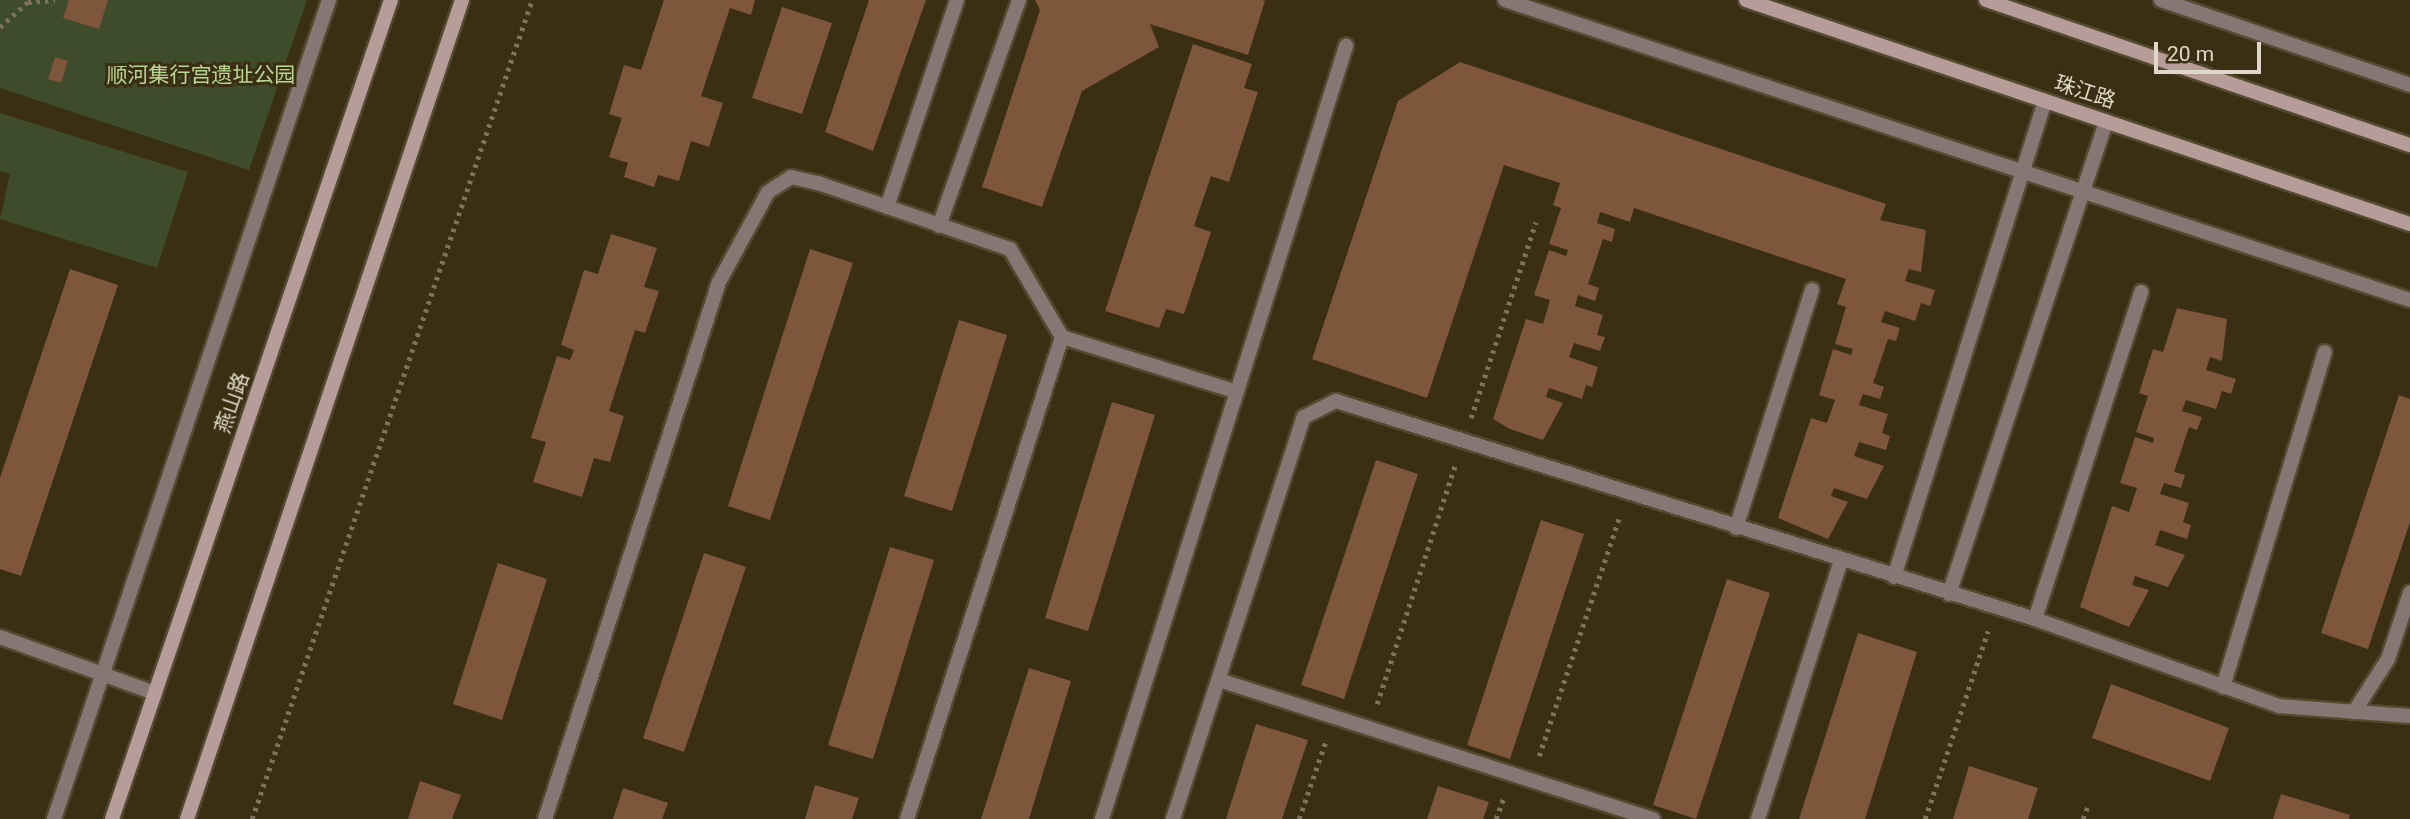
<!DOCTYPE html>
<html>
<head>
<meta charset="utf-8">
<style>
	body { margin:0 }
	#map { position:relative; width:2410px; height:819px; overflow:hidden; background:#3a2f13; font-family:Roboto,"Noto Sans SC",sans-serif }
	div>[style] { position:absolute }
	.green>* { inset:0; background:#3e4c2c }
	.building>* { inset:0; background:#7d563c }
	.path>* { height:4.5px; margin-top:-2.25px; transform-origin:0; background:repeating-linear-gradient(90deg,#7d735c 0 3.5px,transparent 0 8.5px) }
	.roads { filter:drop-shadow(2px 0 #544a30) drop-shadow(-2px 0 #544a30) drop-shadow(0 2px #544a30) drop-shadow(0 -2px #544a30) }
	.lane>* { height:14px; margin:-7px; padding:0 7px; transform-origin:7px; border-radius:7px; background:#867674 }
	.secondary>* { height:14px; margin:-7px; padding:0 7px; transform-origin:7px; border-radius:7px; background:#b79d9a }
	span { translate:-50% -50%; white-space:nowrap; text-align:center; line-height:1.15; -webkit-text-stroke:6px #3a2f13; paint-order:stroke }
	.park-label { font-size:21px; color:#b9d692 }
	.street-label { font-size:21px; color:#dfd7c7 }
	.scale { position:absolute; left:2154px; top:42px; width:107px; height:32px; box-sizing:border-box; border:4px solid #dfd7c7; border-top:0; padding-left:9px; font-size:21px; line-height:24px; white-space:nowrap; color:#dfd7c7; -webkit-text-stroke:5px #3a2f13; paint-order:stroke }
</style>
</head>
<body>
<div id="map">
	<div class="green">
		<i style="clip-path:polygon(0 0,307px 0,249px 170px,0 88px)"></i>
		<i style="clip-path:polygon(0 113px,188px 172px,157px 268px,0 219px,10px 174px,0 171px)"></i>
	</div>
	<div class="building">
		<i style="clip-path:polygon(69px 0,108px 0,99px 29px,63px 18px)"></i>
		<i style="clip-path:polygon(664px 0,755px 0,751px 15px,730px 8px,701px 96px,723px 103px,709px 147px,691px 141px,679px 181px,658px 175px,654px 187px,624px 177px,628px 163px,609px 157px,622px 118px,609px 114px,624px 65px,641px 70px)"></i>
		<i style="clip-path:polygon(869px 0,926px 0,873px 151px,825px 132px)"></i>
		<i style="clip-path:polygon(1035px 0,1263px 0,1265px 1px,1248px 55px,1150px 24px,1159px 47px,1082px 91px,1042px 207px,982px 187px,1040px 10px)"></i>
		<i style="clip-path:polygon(782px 7px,832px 23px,802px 114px,752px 98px)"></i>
		<i style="clip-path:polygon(1193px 44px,1252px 64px,1244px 88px,1258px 92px,1229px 182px,1211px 176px,1194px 226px,1211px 232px,1184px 314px,1166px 309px,1159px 328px,1105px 311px)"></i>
		<i style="clip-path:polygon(55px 57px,68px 61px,61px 83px,48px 79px)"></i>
		<i style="clip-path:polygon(1460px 62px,1886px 204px,1880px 220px,1926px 230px,1921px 272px,1909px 269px,1905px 281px,1935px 290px,1930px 306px,1921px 303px,1915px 321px,1885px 311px,1881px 322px,1900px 328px,1896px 341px,1888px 339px,1873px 383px,1884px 387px,1880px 399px,1863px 394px,1859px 405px,1888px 414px,1882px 433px,1890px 436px,1886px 450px,1859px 442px,1854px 456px,1884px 466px,1867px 499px,1834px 488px,1831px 496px,1848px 502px,1828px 539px,1778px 518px,1811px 418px,1827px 423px,1835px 400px,1819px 395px,1833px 349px,1851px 355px,1853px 349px,1835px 344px,1846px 307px,1837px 304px,1846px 279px,1634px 208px,1630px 222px,1600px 212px,1597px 223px,1615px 229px,1612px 242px,1603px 239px,1588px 284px,1599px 288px,1595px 301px,1578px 295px,1575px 306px,1603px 315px,1597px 335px,1605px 337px,1600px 351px,1574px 343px,1569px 357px,1598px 367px,1592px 387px,1586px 385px,1582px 399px,1549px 388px,1546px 397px,1563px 403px,1543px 440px,1510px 429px,1493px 419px,1526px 319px,1543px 324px,1550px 300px,1534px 295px,1549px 250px,1566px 256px,1568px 250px,1549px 244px,1561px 208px,1553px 205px,1560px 183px,1504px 165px,1427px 398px,1312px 359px,1398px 101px)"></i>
		<i style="clip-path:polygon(611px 234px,657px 248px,644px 287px,659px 291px,645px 333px,635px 330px,609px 411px,624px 416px,610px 462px,594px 458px,582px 497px,533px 482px,546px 442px,531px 438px,557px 356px,570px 360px,574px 350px,561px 345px,584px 270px,598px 274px)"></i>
		<i style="clip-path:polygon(810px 249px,853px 263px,770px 520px,728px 506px)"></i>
		<i style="clip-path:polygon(70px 269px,118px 285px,21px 576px,0 569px,0 478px)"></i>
		<i style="clip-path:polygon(2177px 308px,2227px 319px,2222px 361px,2210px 357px,2206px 370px,2236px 379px,2231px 394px,2222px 391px,2216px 409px,2186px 400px,2182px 411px,2202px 417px,2197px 430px,2189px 427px,2174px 472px,2185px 475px,2181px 488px,2164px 483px,2160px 494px,2189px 503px,2183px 522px,2191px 525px,2187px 539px,2160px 530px,2155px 545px,2185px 555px,2168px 587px,2135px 576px,2132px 585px,2149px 590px,2129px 627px,2080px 607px,2112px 506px,2129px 512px,2137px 488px,2120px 483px,2135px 437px,2153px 443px,2154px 438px,2136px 432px,2148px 396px,2139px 393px,2153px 349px,2163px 352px)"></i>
		<i style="clip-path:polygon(959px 320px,1007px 335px,952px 511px,904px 496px)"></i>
		<i style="clip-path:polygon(2399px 395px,2410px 399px,2410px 522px,2368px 649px,2321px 633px)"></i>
		<i style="clip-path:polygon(1112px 402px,1155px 415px,1088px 631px,1045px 618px)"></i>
		<i style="clip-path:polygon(1376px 460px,1418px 474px,1344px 699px,1301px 685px)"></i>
		<i style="clip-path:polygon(1541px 520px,1584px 534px,1510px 759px,1467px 745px)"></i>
		<i style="clip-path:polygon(890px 547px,934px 560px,873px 759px,828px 745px)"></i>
		<i style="clip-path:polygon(704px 553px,746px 567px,684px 752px,643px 738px)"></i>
		<i style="clip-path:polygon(498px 563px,547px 579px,502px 720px,453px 704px)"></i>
		<i style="clip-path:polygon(1727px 579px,1770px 593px,1696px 819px,1653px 805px)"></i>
		<i style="clip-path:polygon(1858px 633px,1917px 652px,1865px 819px,1799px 819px)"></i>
		<i style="clip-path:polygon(1029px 668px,1071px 681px,1029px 819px,981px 819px)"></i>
		<i style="clip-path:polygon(2111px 684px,2229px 728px,2210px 781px,2092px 738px)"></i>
		<i style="clip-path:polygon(1256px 724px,1308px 740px,1282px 819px,1226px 819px)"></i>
		<i style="clip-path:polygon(1969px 766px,2038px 788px,2028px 819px,1953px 819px)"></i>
		<i style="clip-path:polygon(420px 781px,461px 795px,452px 819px,408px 819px)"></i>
		<i style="clip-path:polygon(815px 785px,859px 798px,852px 819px,805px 819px)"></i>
		<i style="clip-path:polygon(1438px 786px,1489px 802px,1483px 819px,1427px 819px)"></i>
		<i style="clip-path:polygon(623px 788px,668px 803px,662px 819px,613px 819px)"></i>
		<i style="clip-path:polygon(2281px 794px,2350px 815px,2349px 819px,2273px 819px)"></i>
	</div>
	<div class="path">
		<i style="left:0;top:27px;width:38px;rotate:-42deg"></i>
		<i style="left:28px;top:2px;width:27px;rotate:-4deg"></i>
		<i style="left:1471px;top:418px;width:206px;rotate:-71.7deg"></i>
		<i style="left:1377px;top:704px;width:254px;rotate:-71.9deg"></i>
		<i style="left:1539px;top:756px;width:254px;rotate:-71.4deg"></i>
		<i style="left:252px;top:819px;width:866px;rotate:-71.13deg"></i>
		<i style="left:1299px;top:819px;width:83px;rotate:-71.1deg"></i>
		<i style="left:1496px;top:819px;width:23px;rotate:-70deg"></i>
		<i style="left:1925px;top:819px;width:198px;rotate:-71.5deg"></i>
		<i style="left:2083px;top:819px;width:15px;rotate:-70deg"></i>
	</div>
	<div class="roads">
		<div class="lane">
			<i style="left:1505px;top:0;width:953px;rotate:18.34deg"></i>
			<i style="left:2161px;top:0;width:263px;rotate:18.8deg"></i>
			<i style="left:887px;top:207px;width:219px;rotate:-71.3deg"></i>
			<i style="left:939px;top:226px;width:240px;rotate:-70.5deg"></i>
			<i style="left:1736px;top:528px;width:250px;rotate:-72.3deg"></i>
			<i style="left:1894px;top:577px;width:499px;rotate:-72.4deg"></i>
			<i style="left:1949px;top:594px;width:498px;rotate:-71.6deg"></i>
			<i style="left:2035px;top:619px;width:344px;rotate:-72deg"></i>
			<i style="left:0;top:637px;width:165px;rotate:19.9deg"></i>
			<i style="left:1219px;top:680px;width:456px;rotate:17.8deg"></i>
			<i style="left:2223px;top:687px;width:350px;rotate:-73.1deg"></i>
			<i style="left:2354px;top:712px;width:63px;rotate:-57.3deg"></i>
			<i style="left:2388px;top:659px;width:70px;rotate:-71.6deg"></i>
			<i style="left:54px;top:819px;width:864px;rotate:-71.44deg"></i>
			<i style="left:545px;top:819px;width:564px;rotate:-72.05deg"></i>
			<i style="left:719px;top:282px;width:102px;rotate:-61.4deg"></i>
			<i style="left:768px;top:192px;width:27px;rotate:-33deg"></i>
			<i style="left:791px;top:177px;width:28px;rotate:13deg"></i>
			<i style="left:818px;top:183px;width:203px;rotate:19deg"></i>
			<i style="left:1010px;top:249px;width:102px;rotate:59.4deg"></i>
			<i style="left:1062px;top:337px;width:183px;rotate:17.4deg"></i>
			<i style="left:907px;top:819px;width:506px;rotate:-72.17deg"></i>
			<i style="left:1102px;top:819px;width:811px;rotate:-72.48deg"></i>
			<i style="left:1173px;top:819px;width:423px;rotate:-72deg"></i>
			<i style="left:1304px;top:417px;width:36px;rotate:-27deg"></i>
			<i style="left:1336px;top:401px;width:732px;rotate:17.32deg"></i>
			<i style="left:2035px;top:619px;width:259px;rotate:19.6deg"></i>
			<i style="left:2279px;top:706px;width:131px;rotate:4.4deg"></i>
			<i style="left:1758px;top:819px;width:271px;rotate:-72.2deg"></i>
		</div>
		<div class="secondary">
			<i style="left:1746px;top:0;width:701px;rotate:18.64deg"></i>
			<i style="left:1986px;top:0;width:448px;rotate:18.9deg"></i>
			<i style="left:112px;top:819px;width:865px;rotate:-71.19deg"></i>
			<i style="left:187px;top:819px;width:864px;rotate:-71.44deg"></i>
		</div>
	</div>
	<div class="park-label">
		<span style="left:201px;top:75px">顺河集行宫遗址公园</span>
	</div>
	<div class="street-label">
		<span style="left:2085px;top:92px;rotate:18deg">珠江路</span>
		<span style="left:232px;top:403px;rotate:-71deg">燕山路</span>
	</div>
	<div class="scale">20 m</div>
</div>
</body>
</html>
